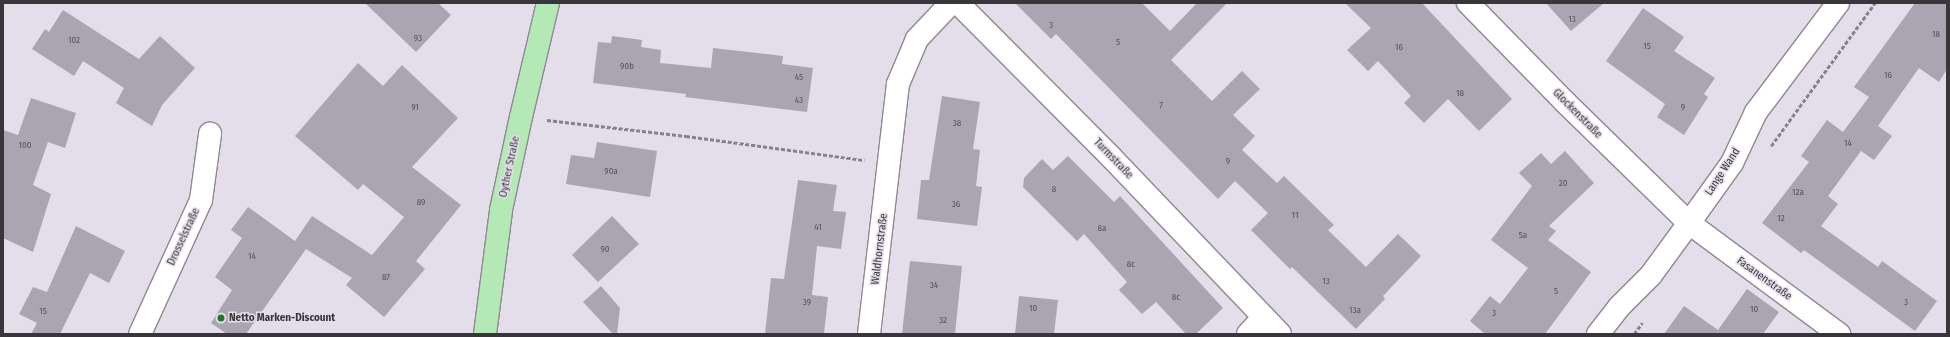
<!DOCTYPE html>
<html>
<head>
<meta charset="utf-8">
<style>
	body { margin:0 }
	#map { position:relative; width:1950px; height:337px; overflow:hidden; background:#e4ddea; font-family:"Fira Sans Condensed",sans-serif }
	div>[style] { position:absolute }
	.building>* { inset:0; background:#aba5b1 }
	.path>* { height:2.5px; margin-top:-1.25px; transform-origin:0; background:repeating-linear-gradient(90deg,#86828a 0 4px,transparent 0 6px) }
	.roads { filter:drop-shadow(1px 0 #8e8893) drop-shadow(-1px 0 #8e8893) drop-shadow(0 1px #8e8893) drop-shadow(0 -1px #8e8893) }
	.minor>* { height:22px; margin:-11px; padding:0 11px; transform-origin:11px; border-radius:11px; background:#fff }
	.major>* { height:22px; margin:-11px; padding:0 11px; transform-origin:11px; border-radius:11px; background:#b4e8b4 }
	.dots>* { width:11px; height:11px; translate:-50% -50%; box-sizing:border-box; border:2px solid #e4ddea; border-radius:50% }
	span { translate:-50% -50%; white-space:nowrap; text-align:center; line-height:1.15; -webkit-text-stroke:3px #e4ddea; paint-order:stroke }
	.number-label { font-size:9px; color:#555258 }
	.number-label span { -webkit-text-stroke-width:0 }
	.street-label { font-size:11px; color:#38363b }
	.poi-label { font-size:11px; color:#38363b; font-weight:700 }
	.left { translate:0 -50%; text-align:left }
	.frame { position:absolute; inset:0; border:4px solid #38363b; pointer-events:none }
</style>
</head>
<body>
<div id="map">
	<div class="building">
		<i style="clip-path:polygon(365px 3px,438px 3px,451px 15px,416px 52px)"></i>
		<i style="clip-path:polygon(1015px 3px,1142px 3px,1170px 31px,1197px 3px,1227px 3px,1171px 60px,1212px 101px,1242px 71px,1260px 89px,1233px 115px,1255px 136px,1242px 150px,1277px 183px,1284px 176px,1334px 225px,1328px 230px,1366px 267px,1398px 234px,1421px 256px,1383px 296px,1385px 299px,1356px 329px,1292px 267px,1290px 269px,1251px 230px,1268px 213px,1235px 181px,1218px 199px,1056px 34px,1051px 39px)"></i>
		<i style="clip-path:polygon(1345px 3px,1422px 3px,1512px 99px,1479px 131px,1448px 99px,1424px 123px,1404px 103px,1411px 96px,1378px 61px,1368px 71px,1347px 50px,1371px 28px)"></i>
		<i style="clip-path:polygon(1546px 3px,1604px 3px,1571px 31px)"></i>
		<i style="clip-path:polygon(1915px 3px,1947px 3px,1947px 69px,1939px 82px,1919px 68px,1878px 126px,1892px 136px,1874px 160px,1861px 151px,1828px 196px,1838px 204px,1821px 226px,1878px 267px,1882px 261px,1937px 301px,1915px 331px,1804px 250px,1801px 253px,1762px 223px,1809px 162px,1801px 156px,1827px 120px,1843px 132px,1869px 97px,1854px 87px)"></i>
		<i style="clip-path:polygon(1643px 8px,1684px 37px,1674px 51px,1715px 78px,1704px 94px,1708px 97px,1684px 135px,1657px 117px,1665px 104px,1606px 61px)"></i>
		<i style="clip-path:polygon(63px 10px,139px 59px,160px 36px,195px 68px,162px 105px,152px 126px,116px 103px,124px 88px,83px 61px,74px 76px,32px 49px,45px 29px,49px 32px)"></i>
		<i style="clip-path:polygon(612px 36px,642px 40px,641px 47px,661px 50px,660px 63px,711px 68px,713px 48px,783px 56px,782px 64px,813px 68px,807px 112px,685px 97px,686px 94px,593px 83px,598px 42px,611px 43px)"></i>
		<i style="clip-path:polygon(358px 63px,383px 86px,402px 65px,458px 118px,412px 167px,461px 205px,416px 261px,425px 269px,384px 317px,346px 285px,352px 278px,306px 249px,246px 334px,227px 334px,211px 323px,232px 290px,215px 277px,242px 238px,231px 230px,248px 207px,295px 241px,312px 216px,372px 255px,404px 217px,363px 184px,358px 190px,295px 136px)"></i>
		<i style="clip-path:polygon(942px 96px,980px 102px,973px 149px,980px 150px,976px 186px,982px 187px,977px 226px,917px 219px,921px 180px,929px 180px)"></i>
		<i style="clip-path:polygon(31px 98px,76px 113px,65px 148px,48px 142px,33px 185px,51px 194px,33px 252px,3px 238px,3px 130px,18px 135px)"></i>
		<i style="clip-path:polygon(597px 142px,657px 151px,650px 197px,566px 184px,571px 155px,594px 158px)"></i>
		<i style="clip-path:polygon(1565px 151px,1594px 183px,1549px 226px,1556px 231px,1548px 240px,1591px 272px,1545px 334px,1485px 334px,1470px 321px,1490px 296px,1500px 304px,1528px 268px,1491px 240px,1532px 186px,1519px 173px,1541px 153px,1551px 164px)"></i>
		<i style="clip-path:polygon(1068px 156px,1114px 202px,1120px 196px,1223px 308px,1196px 334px,1186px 334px,1156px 302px,1142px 314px,1119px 290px,1127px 282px,1084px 234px,1077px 241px,1023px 187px,1024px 178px,1042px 159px,1053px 170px)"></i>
		<i style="clip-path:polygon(798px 180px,837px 185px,833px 211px,846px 212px,841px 249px,817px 246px,812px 295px,828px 297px,824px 334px,765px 334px,771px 278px,784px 279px)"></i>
		<i style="clip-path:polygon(612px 216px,639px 244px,598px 282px,572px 255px)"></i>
		<i style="clip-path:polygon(76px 226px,125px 251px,109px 283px,90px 273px,60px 334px,31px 334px,37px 323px,19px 314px,33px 287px,47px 292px)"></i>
		<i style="clip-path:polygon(910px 261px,962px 266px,955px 334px,902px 334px)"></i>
		<i style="clip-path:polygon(601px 286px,620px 308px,617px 334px,613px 334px,583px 302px)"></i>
		<i style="clip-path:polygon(1747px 289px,1779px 312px,1763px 334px,1664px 334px,1684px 306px,1718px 330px)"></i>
		<i style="clip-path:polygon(1019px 296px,1058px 300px,1054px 334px,1015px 334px)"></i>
	</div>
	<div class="path">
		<i style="left:547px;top:120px;width:140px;rotate:6.6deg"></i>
		<i style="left:686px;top:136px;width:180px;rotate:7.7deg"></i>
		<i style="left:1771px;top:146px;width:177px;rotate:-54deg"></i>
		<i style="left:1634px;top:334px;width:14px;rotate:-54deg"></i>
	</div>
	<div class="roads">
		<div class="minor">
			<i style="left:958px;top:3px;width:216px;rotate:45.2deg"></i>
			<i style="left:1110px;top:156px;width:246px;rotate:46.3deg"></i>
			<i style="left:1468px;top:3px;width:139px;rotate:45.6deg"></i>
			<i style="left:1565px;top:102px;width:173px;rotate:44.3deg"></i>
			<i style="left:1689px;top:223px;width:187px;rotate:36.5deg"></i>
			<i style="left:140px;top:334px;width:147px;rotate:-65.5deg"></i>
			<i style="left:201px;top:200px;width:67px;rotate:-82.2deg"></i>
			<i style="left:869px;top:334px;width:252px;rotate:-83.4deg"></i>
			<i style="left:898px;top:84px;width:49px;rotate:-67.1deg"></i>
			<i style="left:917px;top:39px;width:50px;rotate:-46.6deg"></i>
			<i style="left:1248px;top:334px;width:23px;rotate:-47deg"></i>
			<i style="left:1598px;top:334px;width:34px;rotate:-52deg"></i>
			<i style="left:1619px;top:307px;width:45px;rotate:-45deg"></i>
			<i style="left:1651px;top:275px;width:64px;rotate:-53.8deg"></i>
			<i style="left:1689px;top:223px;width:74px;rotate:-54.4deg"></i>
			<i style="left:1732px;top:163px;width:56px;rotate:-64.8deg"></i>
			<i style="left:1756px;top:112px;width:136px;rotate:-53deg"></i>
		</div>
		<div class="major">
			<i style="left:485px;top:334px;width:125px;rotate:-82.6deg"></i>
			<i style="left:501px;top:210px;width:95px;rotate:-77.9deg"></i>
			<i style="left:521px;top:117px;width:117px;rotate:-76.7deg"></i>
		</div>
	</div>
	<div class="dots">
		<i style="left:221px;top:318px;background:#1e7725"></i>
	</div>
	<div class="number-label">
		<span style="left:1572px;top:19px">13</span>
		<span style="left:1051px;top:25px">3</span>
		<span style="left:1936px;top:34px">18</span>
		<span style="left:418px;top:38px">93</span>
		<span style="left:74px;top:40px">102</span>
		<span style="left:1118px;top:42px">5</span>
		<span style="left:1647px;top:46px">15</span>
		<span style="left:1399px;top:47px">16</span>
		<span style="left:627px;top:66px">90b</span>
		<span style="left:1888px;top:75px">16</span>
		<span style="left:799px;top:77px">45</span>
		<span style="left:1460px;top:93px">18</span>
		<span style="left:799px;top:100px">43</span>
		<span style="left:1161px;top:105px">7</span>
		<span style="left:415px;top:107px">91</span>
		<span style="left:1683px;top:107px">9</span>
		<span style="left:957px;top:123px">38</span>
		<span style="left:1848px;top:143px">14</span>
		<span style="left:25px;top:145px">100</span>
		<span style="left:1228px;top:161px">9</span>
		<span style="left:611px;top:171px">90a</span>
		<span style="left:1563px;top:183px">20</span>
		<span style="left:1054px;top:189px">8</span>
		<span style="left:1798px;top:192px">12a</span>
		<span style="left:421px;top:202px">89</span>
		<span style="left:956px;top:204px">36</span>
		<span style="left:1295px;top:215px">11</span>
		<span style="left:1781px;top:218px">12</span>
		<span style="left:818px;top:227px">41</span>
		<span style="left:1102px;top:228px">8a</span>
		<span style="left:1523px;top:235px">5a</span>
		<span style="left:605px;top:249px">90</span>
		<span style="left:252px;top:256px">14</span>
		<span style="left:1131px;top:264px">8c</span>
		<span style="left:386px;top:277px">87</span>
		<span style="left:1326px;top:281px">13</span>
		<span style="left:934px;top:285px">34</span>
		<span style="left:1556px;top:291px">5</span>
		<span style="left:1176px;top:297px">8c</span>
		<span style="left:807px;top:302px">39</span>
		<span style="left:1906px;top:302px">3</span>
		<span style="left:1033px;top:308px">10</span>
		<span style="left:1754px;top:309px">10</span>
		<span style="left:1355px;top:310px">13a</span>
		<span style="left:43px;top:311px">15</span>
		<span style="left:1494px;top:313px">3</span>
		<span style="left:943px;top:320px">32</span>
	</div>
	<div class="street-label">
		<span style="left:1577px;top:114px;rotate:45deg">Glockenstraße</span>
		<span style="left:1113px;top:159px;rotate:46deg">Turmstraße</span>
		<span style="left:510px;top:167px;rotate:-78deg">Oyther Straße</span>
		<span style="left:1723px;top:172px;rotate:-57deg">Lange Wand</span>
		<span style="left:184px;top:237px;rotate:-65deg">Drosselstraße</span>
		<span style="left:880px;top:249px;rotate:-83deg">Waldhornstraße</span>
		<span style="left:1764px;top:279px;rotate:36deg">Fasanenstraße</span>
	</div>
	<div class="poi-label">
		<span class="left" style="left:229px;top:318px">Netto Marken-Discount</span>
	</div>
	<div class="frame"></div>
</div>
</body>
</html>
